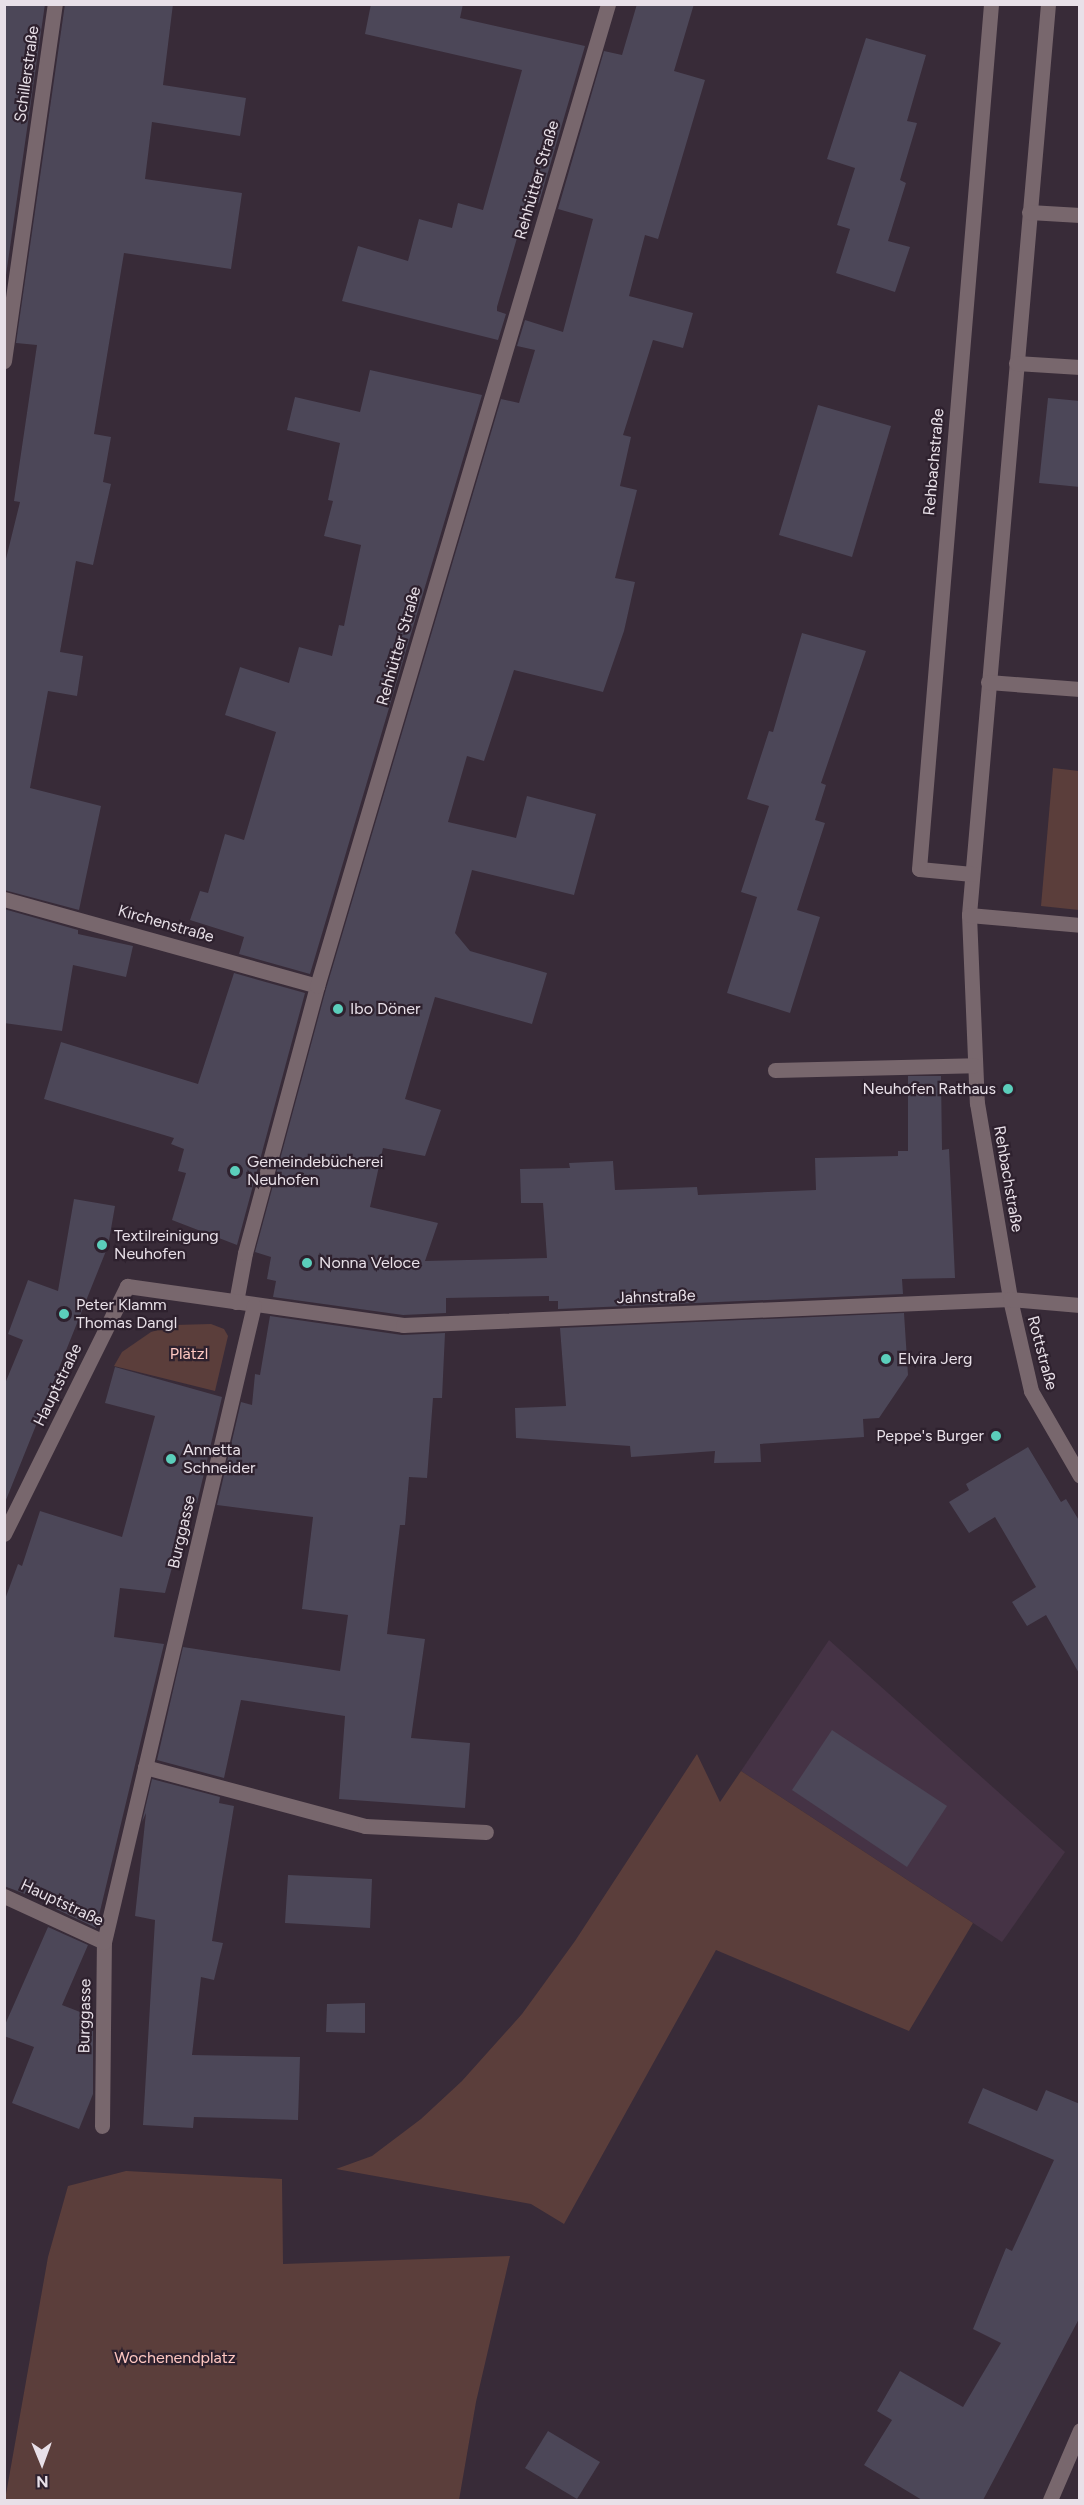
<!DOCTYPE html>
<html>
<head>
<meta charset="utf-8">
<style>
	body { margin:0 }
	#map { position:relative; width:1084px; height:2505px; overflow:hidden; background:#382b38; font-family:Figtree,sans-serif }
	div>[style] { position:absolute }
	.built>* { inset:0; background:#453345 }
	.green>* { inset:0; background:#5b3e3b }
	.building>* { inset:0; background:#4c4758 }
	.minor>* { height:15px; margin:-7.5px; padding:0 7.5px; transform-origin:7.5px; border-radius:7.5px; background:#78676d }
	.dots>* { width:16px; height:16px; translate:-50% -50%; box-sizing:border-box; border:3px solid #2e212e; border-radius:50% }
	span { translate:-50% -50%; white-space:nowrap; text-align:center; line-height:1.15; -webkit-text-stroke:4.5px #2e212e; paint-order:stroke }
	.street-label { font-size:16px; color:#e8e0e8 }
	.poi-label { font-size:16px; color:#e8e0e8 }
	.left { translate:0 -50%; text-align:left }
	.right { translate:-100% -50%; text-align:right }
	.park-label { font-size:16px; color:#fec7c1 }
	.frame { position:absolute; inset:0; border:6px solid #e8e0e8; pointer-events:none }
	.north { position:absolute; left:12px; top:2433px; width:60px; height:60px; -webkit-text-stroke:4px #2e212e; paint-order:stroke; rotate:179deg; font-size:16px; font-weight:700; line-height:24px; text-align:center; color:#e8e0e8 }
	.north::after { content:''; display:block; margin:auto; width:21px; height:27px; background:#e8e0e8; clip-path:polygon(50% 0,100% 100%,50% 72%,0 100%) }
</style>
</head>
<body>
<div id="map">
	<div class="built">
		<i style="clip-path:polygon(829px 1640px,1065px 1852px,1002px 1942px,741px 1771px)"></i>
	</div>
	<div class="green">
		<i style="clip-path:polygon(1053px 768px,1079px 771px,1079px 910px,1041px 906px)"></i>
		<i style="clip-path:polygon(211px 1324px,224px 1329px,228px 1336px,215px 1391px,114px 1366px,122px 1352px,151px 1332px,174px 1325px)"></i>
		<i style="clip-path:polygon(697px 1754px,720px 1802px,741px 1771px,973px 1923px,909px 2031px,716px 1950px,564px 2224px,531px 2204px,336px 2169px,372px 2156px,421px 2119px,462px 2081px,522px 2014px,575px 1941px)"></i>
		<i style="clip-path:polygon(126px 2171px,282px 2179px,283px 2264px,510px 2256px,476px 2402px,459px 2500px,5px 2500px,48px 2257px,68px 2186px)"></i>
	</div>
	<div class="building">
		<i style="clip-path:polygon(4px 4px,45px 4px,4px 289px)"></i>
		<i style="clip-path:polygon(65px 4px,173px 4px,163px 85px,246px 98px,240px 136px,152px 122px,145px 179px,242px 193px,231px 269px,124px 253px,94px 434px,111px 437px,103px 482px,111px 484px,93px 565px,76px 561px,60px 652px,83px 656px,77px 696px,48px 691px,30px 788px,101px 806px,79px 910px,4px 890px,4px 567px,20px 502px,14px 501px,37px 345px,16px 343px)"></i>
		<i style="clip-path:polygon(371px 4px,463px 4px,460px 18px,585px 46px,539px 203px,528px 200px,497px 307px,497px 311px,506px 314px,498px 340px,342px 301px,358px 246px,408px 261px,419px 219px,452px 228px,458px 203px,483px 210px,522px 70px,365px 34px)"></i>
		<i style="clip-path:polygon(637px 4px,694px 4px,674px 71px,705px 80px,658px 239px,645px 235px,629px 296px,693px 313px,683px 348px,653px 340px,623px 435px,631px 437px,620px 486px,637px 490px,615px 578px,635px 582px,624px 631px,603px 692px,514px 670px,484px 761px,467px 756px,448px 822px,516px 838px,527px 796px,596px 814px,574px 895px,472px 870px,455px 933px,470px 951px,547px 973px,532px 1024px,435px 997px,405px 1099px,441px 1110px,425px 1156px,383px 1148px,370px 1207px,438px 1223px,425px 1261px,547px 1258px,543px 1203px,521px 1203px,520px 1169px,570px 1168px,569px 1163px,613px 1161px,615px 1190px,697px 1187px,698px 1195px,816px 1190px,815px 1158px,898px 1156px,898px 1151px,908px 1151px,908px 1076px,941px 1076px,942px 1150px,949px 1149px,955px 1278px,902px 1279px,903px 1294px,558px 1309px,558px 1301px,549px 1301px,549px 1296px,446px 1298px,446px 1313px,403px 1315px,273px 1297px,276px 1281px,267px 1279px,271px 1257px,255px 1252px,326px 989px,501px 399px,519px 403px,535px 350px,517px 346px,525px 320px,563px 332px,593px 219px,558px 209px,604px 51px,622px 55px)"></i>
		<i style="clip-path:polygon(866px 38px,926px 55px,907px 121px,917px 123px,900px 180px,906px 183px,888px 241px,910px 247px,895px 292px,836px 273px,850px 229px,837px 225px,855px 168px,827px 159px)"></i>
		<i style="clip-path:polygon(370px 370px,482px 395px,310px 974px,239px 954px,244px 937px,190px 920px,200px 891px,208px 893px,225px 834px,244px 840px,276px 732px,225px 715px,240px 667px,289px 683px,299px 647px,332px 656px,339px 625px,344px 626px,361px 545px,324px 536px,333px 501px,328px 500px,340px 443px,287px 430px,295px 397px,360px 412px)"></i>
		<i style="clip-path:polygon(1048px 398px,1080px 401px,1080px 487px,1039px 483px)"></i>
		<i style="clip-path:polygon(818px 405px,891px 426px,852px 557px,779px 535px)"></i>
		<i style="clip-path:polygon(802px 633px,866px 651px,821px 783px,826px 785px,815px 820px,825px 823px,797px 910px,820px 917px,790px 1013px,727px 993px,757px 897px,741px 892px,769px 806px,747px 799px,769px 731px,773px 732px)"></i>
		<i style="clip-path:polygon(4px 909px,78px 930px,78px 934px,133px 946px,126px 977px,73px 965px,62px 1031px,4px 1023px)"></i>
		<i style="clip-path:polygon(234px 973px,305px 993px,237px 1245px,172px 1220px,186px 1173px,178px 1171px,184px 1149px,171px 1144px,174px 1138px,44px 1099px,61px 1042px,198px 1084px)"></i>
		<i style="clip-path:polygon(74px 1199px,115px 1206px,108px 1246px,4px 1505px,4px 1386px,23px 1340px,8px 1334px,28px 1280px,58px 1291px)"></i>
		<i style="clip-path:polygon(904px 1313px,908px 1375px,879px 1418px,863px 1419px,864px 1437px,760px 1444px,761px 1462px,714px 1463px,715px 1451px,631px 1457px,630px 1446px,516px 1438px,515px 1408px,566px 1406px,560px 1328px)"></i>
		<i style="clip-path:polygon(270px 1316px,402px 1335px,445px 1333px,442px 1398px,433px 1398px,427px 1478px,409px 1477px,405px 1525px,400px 1525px,387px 1634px,425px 1639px,411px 1738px,470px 1743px,465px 1808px,339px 1799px,345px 1716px,241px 1700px,224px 1778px,157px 1760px,183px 1647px,340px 1671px,348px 1615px,302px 1609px,313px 1517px,217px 1505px,241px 1402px,252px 1405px,255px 1374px,260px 1375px)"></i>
		<i style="clip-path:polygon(115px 1367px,222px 1397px,197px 1503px,190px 1502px,165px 1593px,120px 1588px,114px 1637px,164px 1644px,96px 1928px,56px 1909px,57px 1906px,4px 1886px,4px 1602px,18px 1564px,22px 1566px,40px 1511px,122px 1537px,155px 1416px,105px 1403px)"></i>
		<i style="clip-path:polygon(1028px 1447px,1061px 1502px,1066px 1499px,1080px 1522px,1080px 1675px,1046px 1615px,1027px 1626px,1012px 1602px,1036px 1587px,995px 1517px,969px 1533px,949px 1502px,969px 1490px,966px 1484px)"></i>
		<i style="clip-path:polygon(832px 1730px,947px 1806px,907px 1867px,792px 1790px)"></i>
		<i style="clip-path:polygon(152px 1779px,220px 1797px,219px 1803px,234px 1806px,212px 1941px,223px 1943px,214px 1980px,201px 1977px,192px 2055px,300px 2057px,298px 2120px,194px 2117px,193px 2128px,143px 2125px,155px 1920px,135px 1916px,146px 1813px,142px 1822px)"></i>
		<i style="clip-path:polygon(288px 1875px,372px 1879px,370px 1928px,285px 1923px)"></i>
		<i style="clip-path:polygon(48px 1927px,88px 1945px,62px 2005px,93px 2017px,93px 2094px,79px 2129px,12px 2103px,34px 2047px,4px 2036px,4px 2027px)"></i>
		<i style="clip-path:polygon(365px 2003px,365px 2033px,326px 2032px,327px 2004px)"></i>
		<i style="clip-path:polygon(983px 2088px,1037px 2111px,1046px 2090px,1080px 2104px,1080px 2317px,983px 2500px,922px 2500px,864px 2465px,892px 2420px,877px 2411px,900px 2371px,963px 2407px,1001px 2343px,973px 2329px,1006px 2248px,1012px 2251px,1054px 2160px,968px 2123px)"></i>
		<i style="clip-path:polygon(548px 2431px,600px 2462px,577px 2499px,525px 2468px)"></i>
	</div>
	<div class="minor">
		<i style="left:1048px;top:4px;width:914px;rotate:94.96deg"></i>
		<i style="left:969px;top:915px;width:188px;rotate:87.6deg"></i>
		<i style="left:977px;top:1103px;width:199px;rotate:80.4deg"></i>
		<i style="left:1010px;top:1299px;width:94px;rotate:77.1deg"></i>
		<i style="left:1031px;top:1391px;width:98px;rotate:60deg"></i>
		<i style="left:1029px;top:212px;width:51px;rotate:3.4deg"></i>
		<i style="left:4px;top:361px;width:361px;rotate:-81.9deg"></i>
		<i style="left:1016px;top:363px;width:64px;rotate:3.6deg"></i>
		<i style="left:988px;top:682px;width:92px;rotate:4.4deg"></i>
		<i style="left:972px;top:874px;width:53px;rotate:-174.6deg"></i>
		<i style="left:919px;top:869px;width:868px;rotate:-85.24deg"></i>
		<i style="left:4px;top:899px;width:325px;rotate:15.5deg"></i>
		<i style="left:969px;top:915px;width:111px;rotate:5.1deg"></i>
		<i style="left:775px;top:1070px;width:199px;rotate:-1.4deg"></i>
		<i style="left:236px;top:1302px;width:50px;rotate:-79.6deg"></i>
		<i style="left:245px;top:1253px;width:277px;rotate:-74.9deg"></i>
		<i style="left:317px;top:986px;width:1024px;rotate:-73.49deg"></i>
		<i style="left:4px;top:1534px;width:277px;rotate:-63.6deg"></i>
		<i style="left:127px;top:1286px;width:279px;rotate:8deg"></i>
		<i style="left:403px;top:1325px;width:608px;rotate:-2.45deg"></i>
		<i style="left:1010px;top:1299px;width:70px;rotate:4.9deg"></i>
		<i style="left:145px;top:1767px;width:228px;rotate:15deg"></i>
		<i style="left:365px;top:1826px;width:121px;rotate:2.8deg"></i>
		<i style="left:4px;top:1896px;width:110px;rotate:24.7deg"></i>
		<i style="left:102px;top:2126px;width:184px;rotate:-89.4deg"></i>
		<i style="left:104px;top:1942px;width:654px;rotate:-76.75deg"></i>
		<i style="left:1050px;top:2500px;width:76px;rotate:-66.8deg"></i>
	</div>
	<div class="dots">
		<i style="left:338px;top:1009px;background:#5bcebb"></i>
		<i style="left:1008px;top:1089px;background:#5bcebb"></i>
		<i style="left:235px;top:1171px;background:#5bcebb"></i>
		<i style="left:102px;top:1245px;background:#5bcebb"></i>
		<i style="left:307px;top:1263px;background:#5bcebb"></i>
		<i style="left:64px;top:1314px;background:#5bcebb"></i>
		<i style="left:886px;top:1359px;background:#5bcebb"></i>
		<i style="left:996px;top:1436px;background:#5bcebb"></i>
		<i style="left:171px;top:1459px;background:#5bcebb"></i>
	</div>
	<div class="street-label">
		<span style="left:27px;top:74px;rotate:-82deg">Schillerstraße</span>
		<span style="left:537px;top:180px;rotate:-74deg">Rehhütter Straße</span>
		<span style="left:934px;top:462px;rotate:-85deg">Rehbachstraße</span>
		<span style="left:399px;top:646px;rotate:-74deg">Rehhütter Straße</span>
		<span style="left:166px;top:924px;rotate:16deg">Kirchenstraße</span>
		<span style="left:1008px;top:1179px;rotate:80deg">Rehbachstraße</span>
		<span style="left:656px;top:1297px;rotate:-2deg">Jahnstraße</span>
		<span style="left:1042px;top:1353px;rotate:75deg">Rottstraße</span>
		<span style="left:58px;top:1385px;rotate:-64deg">Hauptstraße</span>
		<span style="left:182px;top:1532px;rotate:-77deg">Burggasse</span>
		<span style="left:62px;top:1903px;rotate:25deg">Hauptstraße</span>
		<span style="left:85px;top:2016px;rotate:-89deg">Burggasse</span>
	</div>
	<div class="poi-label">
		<span class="left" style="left:350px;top:1009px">Ibo Döner</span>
		<span class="right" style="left:996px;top:1089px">Neuhofen Rathaus</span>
		<span class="left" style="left:247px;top:1171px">Gemeindebücherei<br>Neuhofen</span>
		<span class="left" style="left:114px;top:1245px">Textilreinigung<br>Neuhofen</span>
		<span class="left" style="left:319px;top:1263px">Nonna Veloce</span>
		<span class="left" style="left:76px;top:1314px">Peter Klamm<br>Thomas Dangl</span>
		<span class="left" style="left:898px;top:1359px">Elvira Jerg</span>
		<span class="right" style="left:984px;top:1436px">Peppe's Burger</span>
		<span class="left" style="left:183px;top:1459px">Annetta<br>Schneider</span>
	</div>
	<div class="park-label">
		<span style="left:189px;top:1354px">Plätzl</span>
		<span style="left:175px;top:2358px">Wochenendplatz</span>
	</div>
	<div class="frame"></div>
	<div class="north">N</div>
</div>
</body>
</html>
